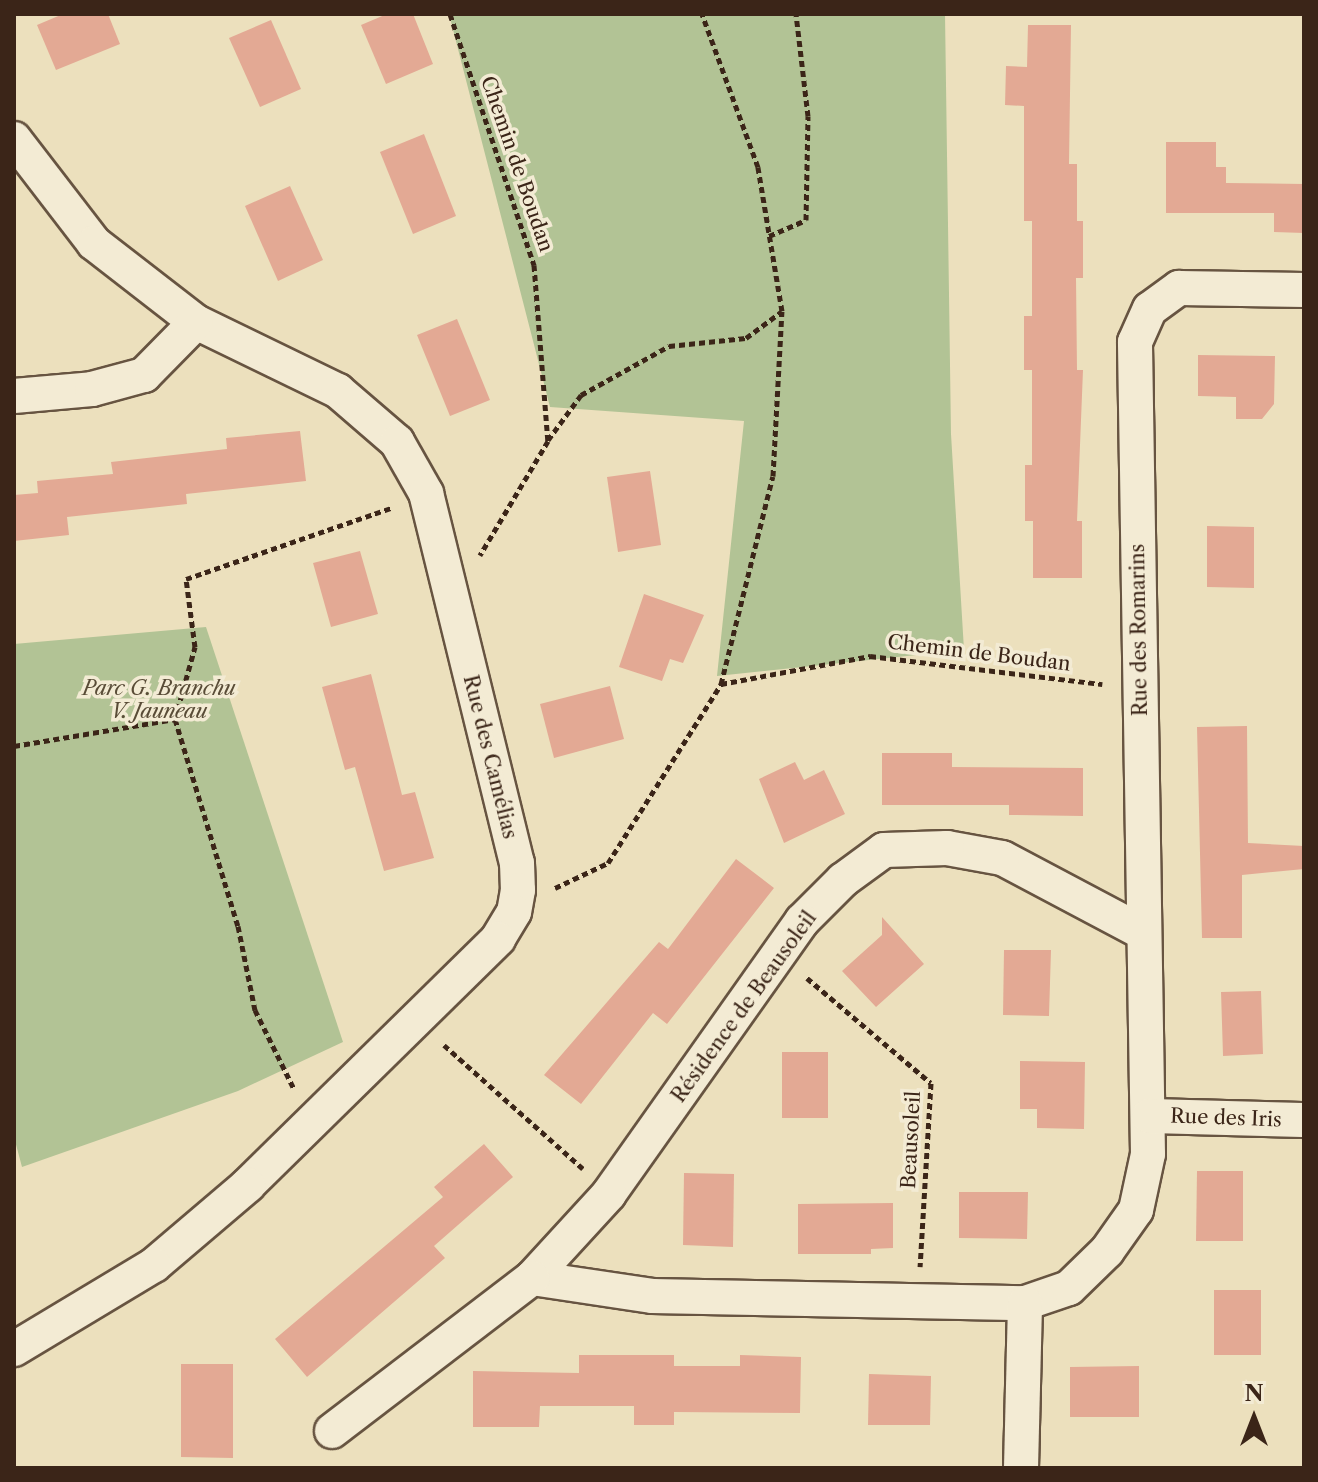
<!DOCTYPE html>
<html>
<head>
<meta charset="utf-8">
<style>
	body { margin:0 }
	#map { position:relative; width:1318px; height:1482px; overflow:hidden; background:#ece0bd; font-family:"Libre Caslon Text",serif }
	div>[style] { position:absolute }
	.green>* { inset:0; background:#b2c395 }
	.building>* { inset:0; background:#e3a994 }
	.path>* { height:5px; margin-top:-2.5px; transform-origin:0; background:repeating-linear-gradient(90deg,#3b2518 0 6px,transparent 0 10px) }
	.roads { filter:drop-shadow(2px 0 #675441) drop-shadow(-2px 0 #675441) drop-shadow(0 2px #675441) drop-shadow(0 -2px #675441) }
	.minor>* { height:34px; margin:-17px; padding:0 17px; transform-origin:17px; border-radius:17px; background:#f3ebd4 }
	span { translate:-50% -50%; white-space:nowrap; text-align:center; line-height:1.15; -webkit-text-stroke:7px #f3ebd4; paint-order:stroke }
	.street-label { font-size:20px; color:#3b2518 }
	.park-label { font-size:20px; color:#594c37; font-style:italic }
	.frame { position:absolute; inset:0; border:16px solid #3b2518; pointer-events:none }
	.north { position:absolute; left:1214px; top:1378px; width:80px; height:80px; -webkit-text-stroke:6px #f3ebd4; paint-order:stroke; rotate:0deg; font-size:22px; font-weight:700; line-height:32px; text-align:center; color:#3b2518 }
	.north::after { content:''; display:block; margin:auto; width:28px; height:36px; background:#3b2518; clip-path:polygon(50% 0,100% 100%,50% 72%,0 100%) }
</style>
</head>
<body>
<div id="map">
	<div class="green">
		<i style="clip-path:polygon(449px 14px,945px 14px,951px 434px,964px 650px,717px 676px,744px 421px,550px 407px)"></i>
		<i style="clip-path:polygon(206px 627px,343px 1042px,238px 1091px,22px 1167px,14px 1137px,14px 644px)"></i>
	</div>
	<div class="building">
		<i style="clip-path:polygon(63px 14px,108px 14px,120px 44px,56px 70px,37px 25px)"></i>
		<i style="clip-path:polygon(387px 14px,413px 14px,433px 64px,386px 84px,361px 25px)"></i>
		<i style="clip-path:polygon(271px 20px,301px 89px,260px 107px,229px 38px)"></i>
		<i style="clip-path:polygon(1028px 25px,1071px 25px,1069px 164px,1077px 164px,1077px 221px,1083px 221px,1083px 278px,1076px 278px,1077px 370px,1083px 370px,1077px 521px,1082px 521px,1082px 578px,1033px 578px,1033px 521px,1025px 521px,1025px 465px,1032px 465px,1032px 370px,1024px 370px,1024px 316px,1032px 316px,1032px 221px,1024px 221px,1024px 106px,1005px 105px,1006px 66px,1027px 67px)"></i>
		<i style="clip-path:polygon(424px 134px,456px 216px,413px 234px,380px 152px)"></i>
		<i style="clip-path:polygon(1166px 142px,1216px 142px,1216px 167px,1226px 167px,1226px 183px,1304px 184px,1304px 233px,1274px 232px,1274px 213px,1166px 213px)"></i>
		<i style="clip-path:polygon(290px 186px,323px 260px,278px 281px,245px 206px)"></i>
		<i style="clip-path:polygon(457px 319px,490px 400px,450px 416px,417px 335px)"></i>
		<i style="clip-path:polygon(1198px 355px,1275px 356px,1274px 404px,1262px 419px,1236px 419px,1236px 397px,1198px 396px)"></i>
		<i style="clip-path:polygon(300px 431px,306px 481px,186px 494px,187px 504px,67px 517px,69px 535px,14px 541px,14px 495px,38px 493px,37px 481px,113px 474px,111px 462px,227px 449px,226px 438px)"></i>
		<i style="clip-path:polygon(650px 471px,661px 545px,618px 552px,607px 477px)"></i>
		<i style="clip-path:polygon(1207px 526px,1254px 527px,1254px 588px,1207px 587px)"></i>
		<i style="clip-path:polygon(360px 551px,378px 614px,331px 627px,313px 563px)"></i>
		<i style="clip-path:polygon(644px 594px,704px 615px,683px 663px,670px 659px,662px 681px,619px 667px)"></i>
		<i style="clip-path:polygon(371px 674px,402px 795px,415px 792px,434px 858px,384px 871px,355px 767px,345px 770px,322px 687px)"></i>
		<i style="clip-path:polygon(610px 686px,624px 739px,554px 758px,540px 704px)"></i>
		<i style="clip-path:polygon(1247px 726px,1248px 843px,1304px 846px,1304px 869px,1242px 875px,1242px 938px,1202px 938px,1197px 727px)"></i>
		<i style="clip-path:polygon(882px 753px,952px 753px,952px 767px,1083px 768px,1083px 816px,1009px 815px,1009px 805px,882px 805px)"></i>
		<i style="clip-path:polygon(795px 762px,804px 780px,824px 770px,845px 814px,784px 843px,759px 779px)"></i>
		<i style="clip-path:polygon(736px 859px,774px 888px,667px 1024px,653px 1013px,581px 1104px,544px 1075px,659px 942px,668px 949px)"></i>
		<i style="clip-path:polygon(882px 917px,924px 964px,876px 1007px,842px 971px,882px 935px)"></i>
		<i style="clip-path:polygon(1004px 950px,1051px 950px,1049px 1016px,1003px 1015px)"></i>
		<i style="clip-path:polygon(1261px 991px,1263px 1054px,1223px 1056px,1221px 992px)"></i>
		<i style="clip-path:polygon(782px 1052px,828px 1052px,828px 1118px,782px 1118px)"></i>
		<i style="clip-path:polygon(1020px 1061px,1085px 1062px,1084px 1129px,1037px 1128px,1037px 1109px,1020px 1109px)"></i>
		<i style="clip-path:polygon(484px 1144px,513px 1177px,434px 1246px,445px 1258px,307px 1377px,275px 1339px,443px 1197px,434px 1187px)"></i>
		<i style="clip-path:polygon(1197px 1171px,1243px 1171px,1243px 1241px,1196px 1241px)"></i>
		<i style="clip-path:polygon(684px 1173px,734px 1174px,733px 1247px,683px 1245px)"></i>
		<i style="clip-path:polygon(959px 1192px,1028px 1192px,1027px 1239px,959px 1238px)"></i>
		<i style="clip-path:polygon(893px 1203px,893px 1248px,871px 1249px,871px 1254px,798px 1254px,798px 1204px)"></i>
		<i style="clip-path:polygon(1214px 1290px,1261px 1290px,1261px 1355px,1214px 1355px)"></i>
		<i style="clip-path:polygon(579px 1355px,674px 1355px,674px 1366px,740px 1366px,740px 1355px,801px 1357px,800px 1413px,674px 1412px,674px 1425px,634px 1425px,634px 1406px,540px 1406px,539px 1427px,473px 1427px,473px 1371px,579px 1373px)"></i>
		<i style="clip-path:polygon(181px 1364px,233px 1364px,233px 1458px,181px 1457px)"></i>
		<i style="clip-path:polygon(1139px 1366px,1139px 1417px,1070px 1417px,1070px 1367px)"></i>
		<i style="clip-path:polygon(869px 1374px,931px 1376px,930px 1425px,868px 1425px)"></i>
	</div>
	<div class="path">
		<i style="left:450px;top:14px;width:265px;rotate:71.5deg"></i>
		<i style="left:534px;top:265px;width:177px;rotate:85.5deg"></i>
		<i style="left:548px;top:441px;width:133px;rotate:120.8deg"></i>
		<i style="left:769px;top:236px;width:40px;rotate:-23.4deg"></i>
		<i style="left:806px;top:220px;width:104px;rotate:-88.9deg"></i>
		<i style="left:808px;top:116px;width:103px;rotate:-96.7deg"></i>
		<i style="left:548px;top:440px;width:56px;rotate:-53.7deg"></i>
		<i style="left:581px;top:395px;width:101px;rotate:-29.1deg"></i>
		<i style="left:669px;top:346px;width:77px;rotate:-5.9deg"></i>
		<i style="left:746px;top:338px;width:44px;rotate:-36.6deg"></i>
		<i style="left:721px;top:684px;width:152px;rotate:-10.6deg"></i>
		<i style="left:870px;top:656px;width:234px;rotate:6.9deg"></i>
		<i style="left:175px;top:719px;width:216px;rotate:73.1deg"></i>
		<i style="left:238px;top:926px;width:86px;rotate:78.6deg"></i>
		<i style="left:255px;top:1010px;width:88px;rotate:63.7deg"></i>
		<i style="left:14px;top:746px;width:163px;rotate:-9.5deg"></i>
		<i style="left:175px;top:719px;width:75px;rotate:-74.5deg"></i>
		<i style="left:195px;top:647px;width:69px;rotate:-97.5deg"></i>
		<i style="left:186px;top:579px;width:217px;rotate:-19.1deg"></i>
		<i style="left:555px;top:888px;width:59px;rotate:-25.3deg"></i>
		<i style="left:608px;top:863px;width:212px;rotate:-57.7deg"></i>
		<i style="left:721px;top:684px;width:214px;rotate:-76deg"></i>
		<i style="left:773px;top:476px;width:165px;rotate:-86.9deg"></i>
		<i style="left:782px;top:311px;width:146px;rotate:-99.5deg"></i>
		<i style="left:758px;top:167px;width:163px;rotate:-110.1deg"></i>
		<i style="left:807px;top:978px;width:162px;rotate:40.3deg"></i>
		<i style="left:931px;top:1083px;width:184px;rotate:93.4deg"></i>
		<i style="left:444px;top:1045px;width:186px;rotate:41.7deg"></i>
	</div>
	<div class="roads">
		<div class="minor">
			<i style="left:14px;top:139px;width:131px;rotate:52.4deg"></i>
			<i style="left:94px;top:243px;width:129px;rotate:37.8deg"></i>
			<i style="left:196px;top:322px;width:158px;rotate:25.9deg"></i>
			<i style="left:338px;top:391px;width:78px;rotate:40.8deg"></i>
			<i style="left:397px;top:442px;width:59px;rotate:60.4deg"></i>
			<i style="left:426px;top:493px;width:381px;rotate:76.2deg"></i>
			<i style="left:517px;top:863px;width:27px;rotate:88deg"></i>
			<i style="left:518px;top:890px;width:22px;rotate:100deg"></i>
			<i style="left:514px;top:912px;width:31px;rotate:121deg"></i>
			<i style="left:498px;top:939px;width:351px;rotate:135.5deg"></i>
			<i style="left:248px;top:1185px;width:123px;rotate:139.6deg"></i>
			<i style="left:154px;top:1265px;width:163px;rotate:149deg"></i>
			<i style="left:14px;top:396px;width:78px;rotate:-5.1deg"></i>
			<i style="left:92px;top:389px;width:54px;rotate:-15.1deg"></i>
			<i style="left:144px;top:375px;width:74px;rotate:-45.5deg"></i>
			<i style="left:1142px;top:932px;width:158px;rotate:-152.1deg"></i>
			<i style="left:1002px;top:858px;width:56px;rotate:-169.7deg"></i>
			<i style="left:947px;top:848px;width:63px;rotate:178.2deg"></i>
			<i style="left:884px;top:850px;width:51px;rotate:143.8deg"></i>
			<i style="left:843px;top:880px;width:58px;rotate:135deg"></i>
			<i style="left:802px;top:921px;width:334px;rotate:125.3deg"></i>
			<i style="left:609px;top:1194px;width:114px;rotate:132.5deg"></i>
			<i style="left:532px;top:1278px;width:121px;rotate:8.5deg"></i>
			<i style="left:652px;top:1296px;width:373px;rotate:1.1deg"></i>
			<i style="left:1025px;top:1303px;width:46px;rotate:-18.8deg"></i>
			<i style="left:1069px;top:1288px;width:53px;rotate:-44.2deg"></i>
			<i style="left:1107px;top:1251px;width:50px;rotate:-54.7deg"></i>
			<i style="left:1136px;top:1210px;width:57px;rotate:-77.9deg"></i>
			<i style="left:1148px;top:1154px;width:812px;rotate:-90.92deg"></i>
			<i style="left:1135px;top:342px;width:36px;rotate:-66deg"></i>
			<i style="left:1150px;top:309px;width:36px;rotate:-36deg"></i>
			<i style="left:1179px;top:288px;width:125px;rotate:0.9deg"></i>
			<i style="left:1149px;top:1116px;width:155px;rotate:1.5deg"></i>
			<i style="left:332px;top:1431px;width:252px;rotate:-37.4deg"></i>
			<i style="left:1021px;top:1468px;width:165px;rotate:-88.6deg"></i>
		</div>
	</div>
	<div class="street-label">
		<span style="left:517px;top:164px;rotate:71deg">Chemin de Boudan</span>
		<span style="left:1139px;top:630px;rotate:-91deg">Rue des Romarins</span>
		<span style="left:979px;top:653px;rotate:7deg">Chemin de Boudan</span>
		<span style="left:490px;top:757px;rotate:76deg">Rue des Camélias</span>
		<span style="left:744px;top:1007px;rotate:-54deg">Résidence de Beausoleil</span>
		<span style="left:1226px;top:1118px;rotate:2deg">Rue des Iris</span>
		<span style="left:911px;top:1140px;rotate:-87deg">Beausoleil</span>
	</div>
	<div class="park-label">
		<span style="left:159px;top:700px">Parc G. Branchu<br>V. Jauneau</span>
	</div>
	<div class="frame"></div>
	<div class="north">N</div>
</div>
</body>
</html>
